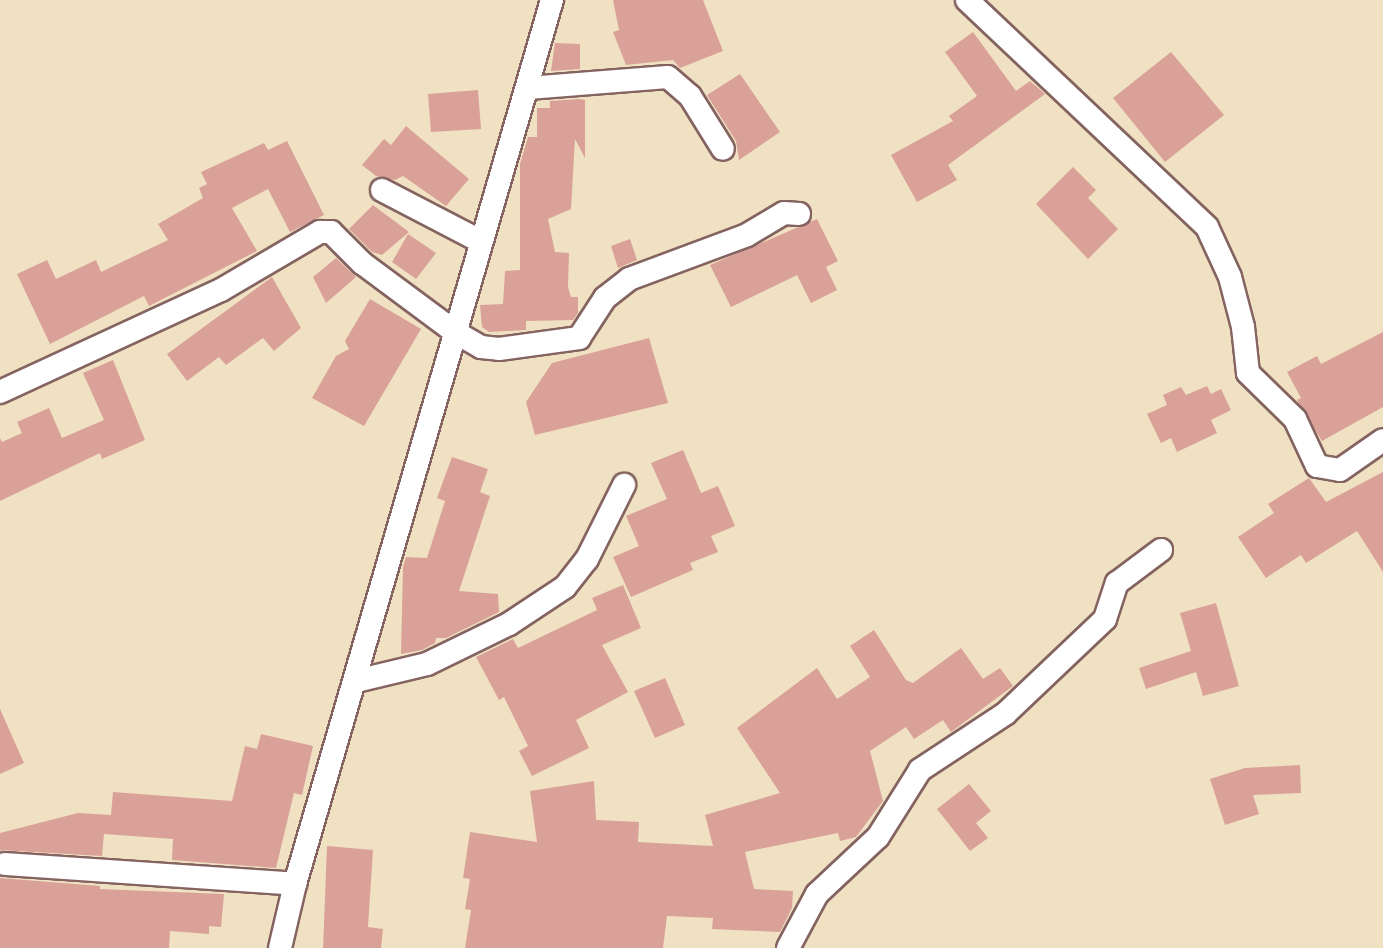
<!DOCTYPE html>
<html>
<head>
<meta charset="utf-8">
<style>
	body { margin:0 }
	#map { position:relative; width:1383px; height:948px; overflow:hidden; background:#f0e1c3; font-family:"Libre Bodoni",serif }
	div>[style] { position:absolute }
	.building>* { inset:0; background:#daa198 }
	.roads { filter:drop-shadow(2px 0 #846360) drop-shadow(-2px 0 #846360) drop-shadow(0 2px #846360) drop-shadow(0 -2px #846360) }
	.minor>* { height:22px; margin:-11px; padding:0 11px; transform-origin:11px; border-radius:11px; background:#fff }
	span { translate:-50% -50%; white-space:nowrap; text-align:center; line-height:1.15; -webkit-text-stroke:8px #fdfcf7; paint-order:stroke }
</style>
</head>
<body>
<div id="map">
	<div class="building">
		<i style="clip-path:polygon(613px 0,703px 0,723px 51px,680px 68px,673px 60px,626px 65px,613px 32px,619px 30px)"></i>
		<i style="clip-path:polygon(973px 32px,1016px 91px,1030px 81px,1045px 94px,948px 165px,957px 180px,917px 202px,891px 155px,953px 121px,949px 116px,977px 96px,945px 52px)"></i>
		<i style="clip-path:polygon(555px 43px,580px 44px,580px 69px,551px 71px)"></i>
		<i style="clip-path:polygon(1171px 52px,1224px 115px,1165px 162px,1113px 98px)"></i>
		<i style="clip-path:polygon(740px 74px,780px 132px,739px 160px,736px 141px,707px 95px)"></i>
		<i style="clip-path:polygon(478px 90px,481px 129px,431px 132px,428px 94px)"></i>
		<i style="clip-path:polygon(579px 99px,585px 100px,585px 158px,575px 139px,571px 209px,548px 219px,555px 252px,569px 253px,568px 287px,571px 297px,578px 297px,578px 313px,573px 320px,526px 321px,526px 330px,489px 332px,482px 327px,480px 305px,503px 304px,505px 271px,520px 270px,520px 164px,528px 137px,537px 137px,537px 108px,550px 108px,550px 101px)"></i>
		<i style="clip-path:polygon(406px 126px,469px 179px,446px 206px,403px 176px,395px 180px,376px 176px,362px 165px,384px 139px,391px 145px)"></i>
		<i style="clip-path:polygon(287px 141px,324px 215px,290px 232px,268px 189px,232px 208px,257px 251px,149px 306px,144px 296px,50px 344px,17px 274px,47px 260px,56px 279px,96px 260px,101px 272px,168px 240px,158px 224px,203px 198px,199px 188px,207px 184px,201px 172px,264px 143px,268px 150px)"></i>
		<i style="clip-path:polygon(1073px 167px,1096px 190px,1088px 198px,1118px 229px,1088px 259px,1036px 204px)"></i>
		<i style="clip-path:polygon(373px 205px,409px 232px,382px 255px,372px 252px,349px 229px)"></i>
		<i style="clip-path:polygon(817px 219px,838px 261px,826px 267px,837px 290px,811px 303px,797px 275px,731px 307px,710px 265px)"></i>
		<i style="clip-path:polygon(408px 234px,436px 253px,416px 279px,392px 262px)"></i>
		<i style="clip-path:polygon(630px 239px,637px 260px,618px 268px,611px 246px)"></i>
		<i style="clip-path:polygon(336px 258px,356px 277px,326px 303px,313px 277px)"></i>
		<i style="clip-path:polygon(272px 277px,301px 328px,274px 351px,263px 338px,226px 365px,219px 357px,187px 381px,167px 354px)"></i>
		<i style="clip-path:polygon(370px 299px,421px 329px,364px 426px,312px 398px,336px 356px,349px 349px,345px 341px)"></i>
		<i style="clip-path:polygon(1383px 332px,1383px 407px,1322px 441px,1297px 400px,1301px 398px,1287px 372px,1317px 356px,1321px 364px)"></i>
		<i style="clip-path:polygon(649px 338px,668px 403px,535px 435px,526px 402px,552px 363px)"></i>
		<i style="clip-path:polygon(113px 360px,145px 440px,102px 459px,100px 453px,0 501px,0 438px,2px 442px,22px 433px,17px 422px,49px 408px,62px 438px,104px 420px,83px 373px)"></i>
		<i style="clip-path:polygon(1207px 386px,1211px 394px,1221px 389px,1231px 410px,1211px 420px,1217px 433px,1177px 452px,1171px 438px,1161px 443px,1147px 414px,1167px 405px,1163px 395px,1181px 387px,1186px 395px)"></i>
		<i style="clip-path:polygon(683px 450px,701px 493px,718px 486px,735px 526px,711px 536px,718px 552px,690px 563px,693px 570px,631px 597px,613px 557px,639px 546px,626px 516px,667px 499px,651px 463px)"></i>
		<i style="clip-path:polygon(452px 457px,488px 469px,480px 492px,490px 496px,459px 591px,498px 594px,499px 612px,446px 638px,436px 638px,435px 643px,422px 650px,401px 654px,403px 567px,406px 557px,427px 558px,445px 501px,437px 498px)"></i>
		<i style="clip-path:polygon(1383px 472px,1383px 572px,1357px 531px,1306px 563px,1301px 555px,1266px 578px,1238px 537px,1274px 513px,1268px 504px,1309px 478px,1326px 502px)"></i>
		<i style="clip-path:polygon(623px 585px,641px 628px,602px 645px,628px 692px,576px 720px,589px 748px,532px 776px,519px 751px,528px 746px,504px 697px,499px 700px,476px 657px,513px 639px,518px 648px,597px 610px,592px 598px)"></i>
		<i style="clip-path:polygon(1216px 603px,1239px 686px,1203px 696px,1196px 672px,1146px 689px,1139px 668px,1191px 651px,1180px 613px)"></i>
		<i style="clip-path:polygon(874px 630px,906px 680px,913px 683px,961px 648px,983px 679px,1000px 668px,1013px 686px,951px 732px,943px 720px,914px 739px,906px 727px,870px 751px,883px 801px,856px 837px,840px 841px,838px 833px,745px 852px,754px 889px,793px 891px,792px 908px,780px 932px,712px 929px,713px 918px,667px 916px,663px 948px,465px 948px,471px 910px,465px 909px,470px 879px,463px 878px,470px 832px,537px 842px,530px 791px,594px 781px,596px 820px,639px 822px,638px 842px,713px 846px,705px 815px,780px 793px,737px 728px,817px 668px,837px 699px,870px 677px,850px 646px)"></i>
		<i style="clip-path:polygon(665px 678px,685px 725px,655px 738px,634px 691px)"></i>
		<i style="clip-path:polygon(0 709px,24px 763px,0 774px)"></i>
		<i style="clip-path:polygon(261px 734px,313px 746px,302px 795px,294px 793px,276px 868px,172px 860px,173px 839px,104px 834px,102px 856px,0 850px,0 833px,78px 813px,111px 815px,113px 792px,232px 801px,245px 746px,257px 749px)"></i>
		<i style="clip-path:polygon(1300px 765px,1301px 793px,1253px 795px,1259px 814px,1225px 825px,1210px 779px,1245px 768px)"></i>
		<i style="clip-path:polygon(969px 784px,991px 811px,976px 823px,988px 838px,970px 851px,937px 809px)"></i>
		<i style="clip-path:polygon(327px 846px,373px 850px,368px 927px,383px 929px,381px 948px,323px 948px)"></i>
		<i style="clip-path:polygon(0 878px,100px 886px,100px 889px,224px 894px,221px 927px,209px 926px,209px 934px,170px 931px,169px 948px,0 948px)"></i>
	</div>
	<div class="roads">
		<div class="minor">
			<i style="left:967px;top:0;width:330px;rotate:43.4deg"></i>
			<i style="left:1207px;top:227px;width:55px;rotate:65.3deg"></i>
			<i style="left:1230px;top:277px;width:52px;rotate:75.4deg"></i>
			<i style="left:1243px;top:327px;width:46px;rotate:83.8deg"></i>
			<i style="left:1248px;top:373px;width:66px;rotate:44.4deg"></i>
			<i style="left:1295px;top:419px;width:52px;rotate:64.9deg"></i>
			<i style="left:1317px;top:466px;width:23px;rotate:10deg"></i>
			<i style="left:1340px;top:470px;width:52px;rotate:-34.9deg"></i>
			<i style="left:528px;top:88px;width:140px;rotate:-4.5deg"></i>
			<i style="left:668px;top:77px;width:29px;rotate:41deg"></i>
			<i style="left:690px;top:96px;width:62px;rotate:58.1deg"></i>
			<i style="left:382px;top:190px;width:110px;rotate:27.5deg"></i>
			<i style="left:0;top:392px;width:243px;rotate:-24.8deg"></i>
			<i style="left:221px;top:290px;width:115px;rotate:-30.4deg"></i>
			<i style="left:320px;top:232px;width:11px"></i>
			<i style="left:331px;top:232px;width:44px;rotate:45deg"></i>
			<i style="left:362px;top:263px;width:116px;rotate:36.6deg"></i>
			<i style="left:455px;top:332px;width:30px;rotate:30deg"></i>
			<i style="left:481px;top:347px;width:18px;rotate:6deg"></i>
			<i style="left:499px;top:349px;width:81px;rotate:-7.8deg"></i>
			<i style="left:579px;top:338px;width:48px;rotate:-57deg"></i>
			<i style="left:605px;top:298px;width:31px;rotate:-38deg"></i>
			<i style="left:629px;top:279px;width:126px;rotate:-20.4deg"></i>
			<i style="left:747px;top:235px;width:43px;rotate:-30.7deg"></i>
			<i style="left:784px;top:213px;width:15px;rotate:4deg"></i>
			<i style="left:356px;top:681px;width:73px;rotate:-13.5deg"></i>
			<i style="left:427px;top:664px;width:91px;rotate:-26deg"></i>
			<i style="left:509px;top:624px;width:67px;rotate:-33.5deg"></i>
			<i style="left:565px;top:587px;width:36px;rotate:-52deg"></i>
			<i style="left:587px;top:559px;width:83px;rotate:-63.4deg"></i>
			<i style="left:5px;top:864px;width:291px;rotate:3.9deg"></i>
			<i style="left:280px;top:948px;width:66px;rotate:-76.8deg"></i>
			<i style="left:295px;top:884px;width:921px;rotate:-73.79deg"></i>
			<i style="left:788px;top:948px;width:61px;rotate:-61.8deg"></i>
			<i style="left:817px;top:894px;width:83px;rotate:-43.1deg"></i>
			<i style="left:878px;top:837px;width:79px;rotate:-57.9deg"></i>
			<i style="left:920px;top:770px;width:102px;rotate:-33.4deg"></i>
			<i style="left:1005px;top:714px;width:138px;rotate:-43.5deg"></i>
			<i style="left:1105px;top:619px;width:38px;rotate:-72deg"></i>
			<i style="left:1117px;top:583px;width:55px;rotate:-36.9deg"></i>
		</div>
	</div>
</div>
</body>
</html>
